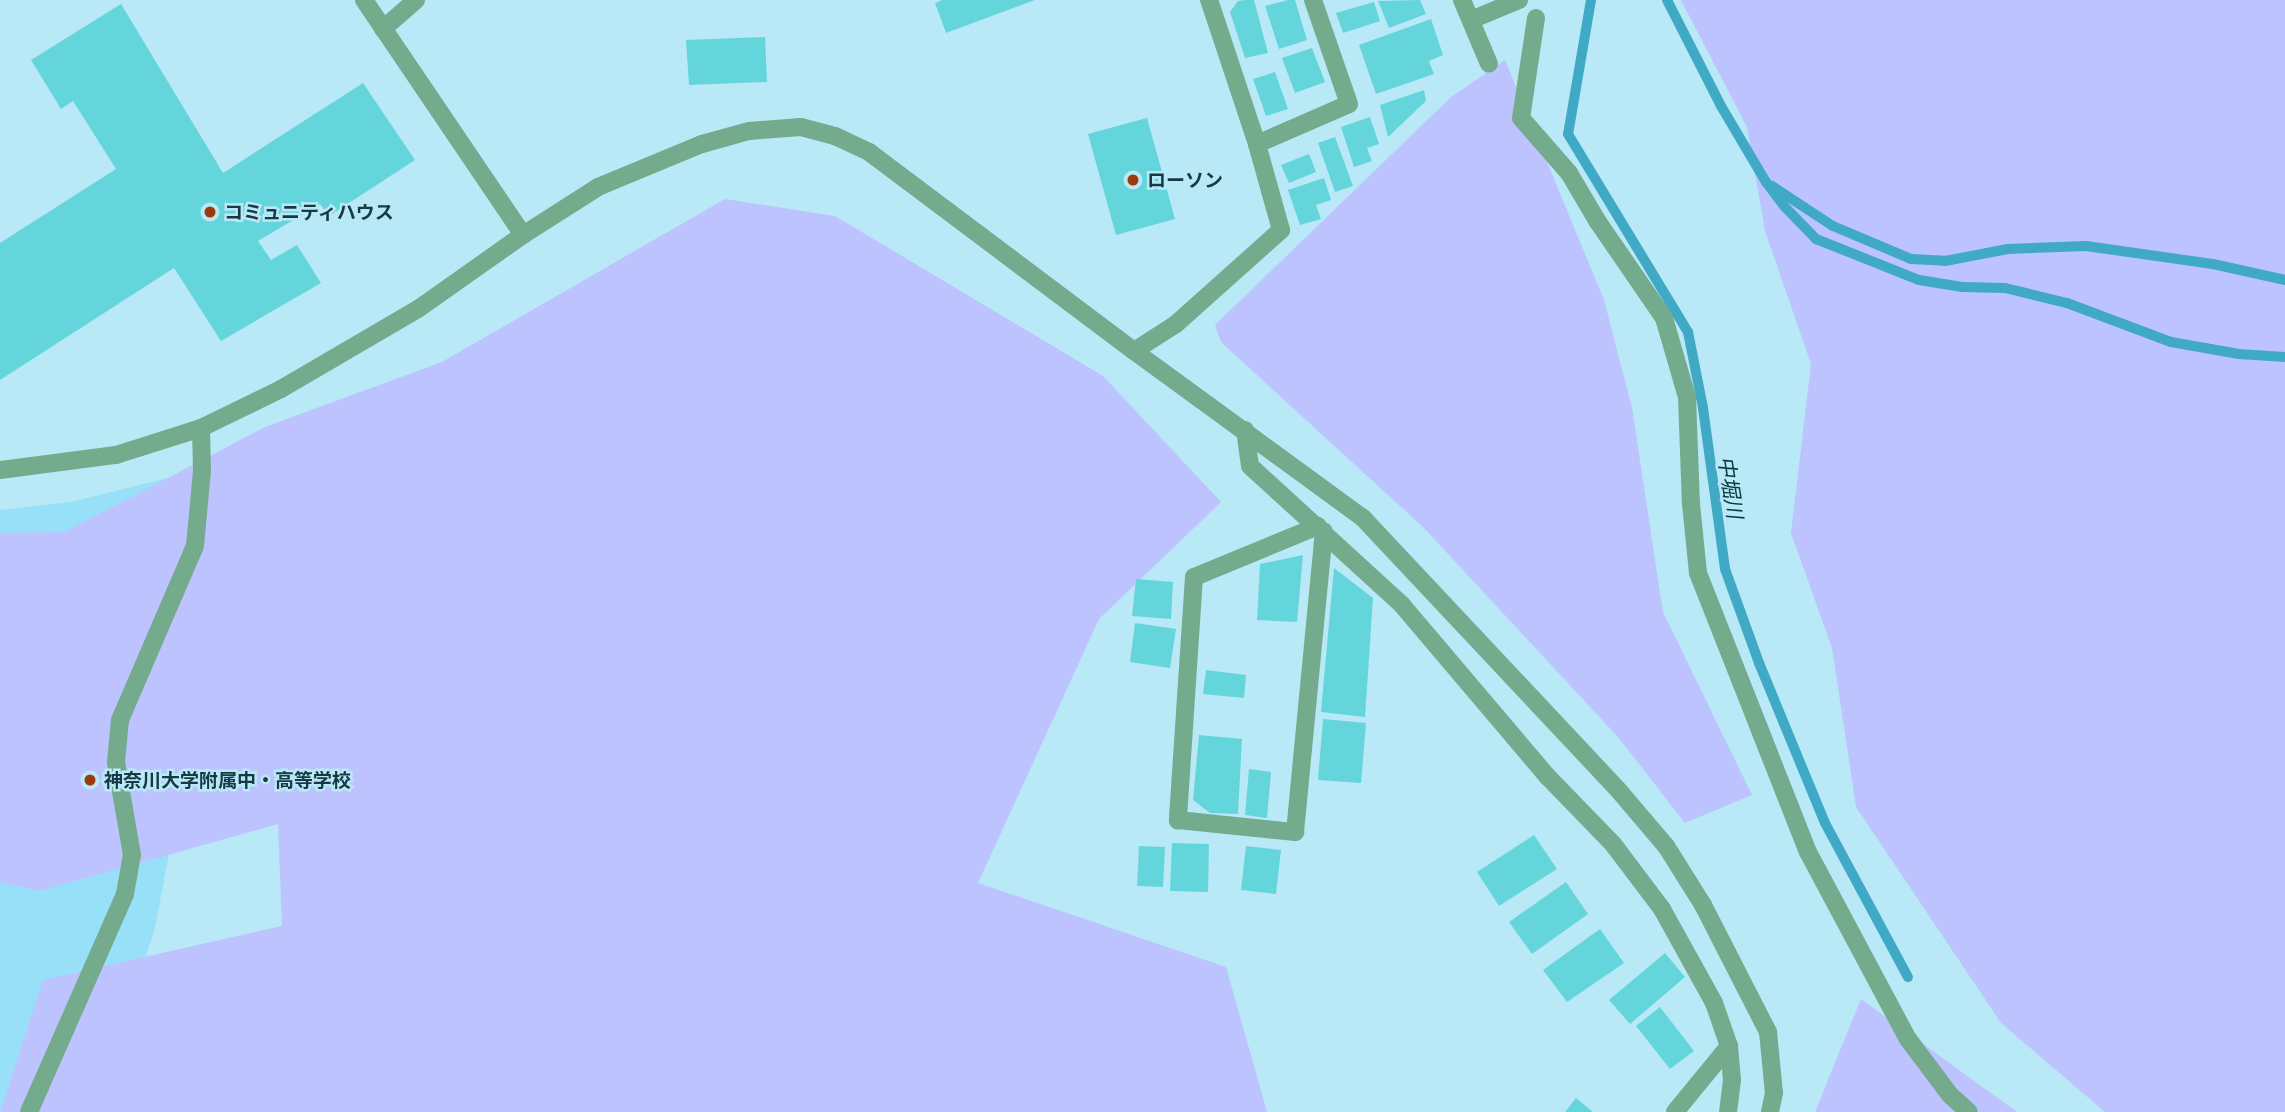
<!DOCTYPE html>
<html>
<head>
<meta charset="utf-8">
<style>
	body { margin:0 }
	#map { position:relative; width:2285px; height:1112px; overflow:hidden; background:#b9e8f7; font-family:Literata,"Noto Sans JP",serif }
	div>[style] { position:absolute }
	.built>* { inset:0; background:#98e0f7 }
	.green>* { inset:0; background:#bdc3fe }
	.stream>* { height:10px; margin:-5px; padding:0 5px; transform-origin:5px; border-radius:5px; background:#40a9c6 }
	.building>* { inset:0; background:#64d6db }
	.service>* { height:18px; margin:-9px; padding:0 9px; transform-origin:9px; border-radius:9px; background:#74ab8d }
	.pedestrian>* { height:18px; margin:-9px; padding:0 9px; transform-origin:9px; border-radius:9px; background:#74ab8d }
	.minor>* { height:18px; margin:-9px; padding:0 9px; transform-origin:9px; border-radius:9px; background:#74ab8d }
	.tertiary>* { height:18px; margin:-9px; padding:0 9px; transform-origin:9px; border-radius:9px; background:#74ab8d }
	.dots>* { width:19px; height:19px; translate:-50% -50%; box-sizing:border-box; border:4px solid #b9e8f7; border-radius:50% }
	span { translate:-50% -50%; white-space:nowrap; text-align:center; line-height:1.15; -webkit-text-stroke:5px #b9e8f7; paint-order:stroke }
	.poi-label { font-size:19px; color:#163944; font-weight:700 }
	.left { translate:0 -50%; text-align:left }
	.water-label { font-size:21px; color:#083945; font-style:italic }
</style>
</head>
<body>
<div id="map">
	<div class="built">
		<i style="clip-path:polygon(261px 455px,173px 833px,154px 932px,92px 1112px,0 1112px,0 510px,71px 502px)"></i>
	</div>
	<div class="green">
		<i style="clip-path:polygon(1681px 0,2285px 0,2285px 1112px,2105px 1112px,2001px 1023px,1856px 807px,1832px 648px,1791px 533px,1811px 364px,1765px 231px,1747px 127px)"></i>
		<i style="clip-path:polygon(1505px 60px,1604px 300px,1632px 408px,1663px 612px,1752px 795px,1685px 823px,1618px 737px,1424px 528px,1221px 342px,1215px 325px,1450px 98px)"></i>
		<i style="clip-path:polygon(725px 199px,835px 216px,1103px 376px,1221px 502px,1099px 619px,978px 883px,1226px 967px,1267px 1112px,0 1112px,43px 980px,282px 926px,278px 824px,39px 891px,0 882px,0 533px,65px 532px,265px 427px,442px 362px)"></i>
		<i style="clip-path:polygon(1861px 999px,2017px 1112px,1815px 1112px)"></i>
	</div>
	<div class="stream">
		<i style="left:1591px;top:0;width:136px;rotate:99.7deg"></i>
		<i style="left:1568px;top:134px;width:232px;rotate:58.8deg"></i>
		<i style="left:1688px;top:332px;width:77px;rotate:78.8deg"></i>
		<i style="left:1703px;top:408px;width:162px;rotate:82.2deg"></i>
		<i style="left:1725px;top:569px;width:100px;rotate:70.1deg"></i>
		<i style="left:1759px;top:663px;width:173px;rotate:67.6deg"></i>
		<i style="left:1825px;top:823px;width:175px;rotate:61.7deg"></i>
		<i style="left:1667px;top:0;width:119px;rotate:63deg"></i>
		<i style="left:1721px;top:106px;width:88px;rotate:59.4deg"></i>
		<i style="left:1766px;top:182px;width:30px;rotate:53deg"></i>
		<i style="left:1784px;top:206px;width:46px;rotate:45.9deg"></i>
		<i style="left:1816px;top:239px;width:111px;rotate:21.7deg"></i>
		<i style="left:1919px;top:280px;width:44px;rotate:9.2deg"></i>
		<i style="left:1962px;top:287px;width:43px;rotate:1.3deg"></i>
		<i style="left:2005px;top:288px;width:64px;rotate:13.6deg"></i>
		<i style="left:2067px;top:303px;width:111px;rotate:20.6deg"></i>
		<i style="left:2171px;top:342px;width:69px;rotate:10deg"></i>
		<i style="left:2239px;top:354px;width:46px;rotate:3.7deg"></i>
		<i style="left:1772px;top:186px;width:73px;rotate:33.3deg"></i>
		<i style="left:1833px;top:226px;width:85px;rotate:22.9deg"></i>
		<i style="left:1911px;top:259px;width:34px;rotate:3deg"></i>
		<i style="left:1945px;top:261px;width:64px;rotate:-10.8deg"></i>
		<i style="left:2008px;top:249px;width:78px;rotate:-2.2deg"></i>
		<i style="left:2086px;top:246px;width:128px;rotate:8.1deg"></i>
		<i style="left:2213px;top:264px;width:74px;rotate:12.5deg"></i>
	</div>
	<div class="building">
		<i style="clip-path:polygon(942px 0,1035px 0,946px 33px,935px 3px)"></i>
		<i style="clip-path:polygon(1246px 0,1254px 0,1268px 53px,1245px 58px,1230px 12px,1238px 1px)"></i>
		<i style="clip-path:polygon(1288px 0,1295px 0,1307px 40px,1279px 49px,1265px 6px)"></i>
		<i style="clip-path:polygon(1420px 0,1426px 14px,1389px 28px,1378px 1px)"></i>
		<i style="clip-path:polygon(1374px 2px,1380px 21px,1343px 33px,1336px 13px)"></i>
		<i style="clip-path:polygon(121px 4px,223px 173px,363px 83px,415px 160px,329px 216px,320px 204px,258px 241px,271px 260px,297px 245px,321px 283px,221px 341px,174px 268px,0 380px,0 243px,116px 169px,73px 101px,61px 109px,31px 60px)"></i>
		<i style="clip-path:polygon(1431px 19px,1443px 55px,1429px 61px,1434px 74px,1376px 94px,1359px 45px)"></i>
		<i style="clip-path:polygon(765px 37px,767px 82px,689px 85px,686px 40px)"></i>
		<i style="clip-path:polygon(1312px 48px,1325px 82px,1295px 93px,1282px 58px)"></i>
		<i style="clip-path:polygon(1275px 72px,1288px 109px,1266px 116px,1253px 79px)"></i>
		<i style="clip-path:polygon(1424px 90px,1426px 101px,1388px 137px,1380px 105px)"></i>
		<i style="clip-path:polygon(1370px 117px,1379px 144px,1367px 148px,1372px 161px,1354px 167px,1341px 127px)"></i>
		<i style="clip-path:polygon(1147px 118px,1175px 219px,1116px 235px,1088px 134px)"></i>
		<i style="clip-path:polygon(1335px 137px,1353px 186px,1335px 192px,1318px 143px)"></i>
		<i style="clip-path:polygon(1309px 154px,1316px 172px,1289px 183px,1281px 165px)"></i>
		<i style="clip-path:polygon(1324px 178px,1331px 200px,1316px 205px,1321px 219px,1300px 225px,1288px 190px)"></i>
		<i style="clip-path:polygon(1303px 555px,1297px 622px,1257px 620px,1260px 564px)"></i>
		<i style="clip-path:polygon(1334px 568px,1373px 598px,1365px 717px,1321px 712px)"></i>
		<i style="clip-path:polygon(1136px 579px,1173px 582px,1171px 619px,1132px 616px)"></i>
		<i style="clip-path:polygon(1135px 623px,1176px 629px,1170px 668px,1130px 662px)"></i>
		<i style="clip-path:polygon(1206px 670px,1246px 675px,1244px 698px,1203px 694px)"></i>
		<i style="clip-path:polygon(1323px 719px,1366px 723px,1361px 783px,1318px 780px)"></i>
		<i style="clip-path:polygon(1199px 735px,1242px 739px,1238px 814px,1210px 813px,1193px 800px)"></i>
		<i style="clip-path:polygon(1249px 769px,1271px 772px,1267px 818px,1245px 815px)"></i>
		<i style="clip-path:polygon(1534px 835px,1557px 869px,1499px 906px,1477px 872px)"></i>
		<i style="clip-path:polygon(1172px 843px,1209px 844px,1208px 892px,1170px 891px)"></i>
		<i style="clip-path:polygon(1139px 846px,1165px 847px,1163px 887px,1137px 886px)"></i>
		<i style="clip-path:polygon(1246px 846px,1281px 850px,1276px 894px,1241px 890px)"></i>
		<i style="clip-path:polygon(1566px 882px,1588px 914px,1532px 954px,1509px 922px)"></i>
		<i style="clip-path:polygon(1600px 929px,1624px 963px,1567px 1002px,1543px 970px)"></i>
		<i style="clip-path:polygon(1665px 953px,1685px 977px,1630px 1024px,1609px 1000px)"></i>
		<i style="clip-path:polygon(1660px 1007px,1694px 1051px,1670px 1069px,1636px 1026px)"></i>
		<i style="clip-path:polygon(1576px 1098px,1593px 1112px,1565px 1112px)"></i>
	</div>
	<div class="service">
		<i style="left:1471px;top:20px;width:52px;rotate:-22.6deg"></i>
		<i style="left:1257px;top:144px;width:100px;rotate:-23.5deg"></i>
		<i style="left:1349px;top:104px;width:110px;rotate:-109.1deg"></i>
		<i style="left:29px;top:1112px;width:238px;rotate:-66.2deg"></i>
		<i style="left:125px;top:894px;width:40px;rotate:-80deg"></i>
		<i style="left:132px;top:855px;width:94px;rotate:-99.8deg"></i>
		<i style="left:116px;top:762px;width:42px;rotate:-84.6deg"></i>
		<i style="left:120px;top:720px;width:189px;rotate:-66.7deg"></i>
		<i style="left:195px;top:546px;width:76px;rotate:-84.7deg"></i>
		<i style="left:202px;top:470px;width:42px;rotate:-91.4deg"></i>
		<i style="left:1675px;top:1112px;width:85px;rotate:-50.7deg"></i>
	</div>
	<div class="pedestrian">
		<i style="left:1536px;top:18px;width:101px;rotate:98.5deg"></i>
		<i style="left:1521px;top:118px;width:73px;rotate:48.9deg"></i>
		<i style="left:1569px;top:173px;width:57px;rotate:59.4deg"></i>
		<i style="left:1598px;top:222px;width:116px;rotate:55.5deg"></i>
		<i style="left:1664px;top:318px;width:82px;rotate:73.8deg"></i>
		<i style="left:1687px;top:397px;width:107px;rotate:87.9deg"></i>
		<i style="left:1691px;top:504px;width:69px;rotate:84.2deg"></i>
		<i style="left:1698px;top:573px;width:300px;rotate:68.5deg"></i>
		<i style="left:1808px;top:852px;width:212px;rotate:61.9deg"></i>
		<i style="left:1908px;top:1039px;width:70px;rotate:53.1deg"></i>
		<i style="left:1950px;top:1095px;width:25px;rotate:42deg"></i>
	</div>
	<div class="minor">
		<i style="left:364px;top:0;width:284px;rotate:55.9deg"></i>
		<i style="left:1462px;top:0;width:69px;rotate:67.1deg"></i>
		<i style="left:1134px;top:351px;width:50px;rotate:-32.7deg"></i>
		<i style="left:1176px;top:324px;width:141px;rotate:-41.8deg"></i>
		<i style="left:1281px;top:230px;width:89px;rotate:-105.6deg"></i>
		<i style="left:1257px;top:144px;width:152px;rotate:-108.4deg"></i>
		<i style="left:1245px;top:430px;width:36px;rotate:82deg"></i>
		<i style="left:1250px;top:466px;width:206px;rotate:42.4deg"></i>
		<i style="left:1402px;top:605px;width:226px;rotate:49.7deg"></i>
		<i style="left:1548px;top:777px;width:93px;rotate:45.9deg"></i>
		<i style="left:1613px;top:844px;width:81px;rotate:53deg"></i>
		<i style="left:1662px;top:909px;width:107px;rotate:61deg"></i>
		<i style="left:1714px;top:1003px;width:46px;rotate:70.8deg"></i>
		<i style="left:1729px;top:1046px;width:34px;rotate:85deg"></i>
		<i style="left:1732px;top:1080px;width:32px;rotate:97deg"></i>
		<i style="left:1318px;top:526px;width:134px;rotate:157.6deg"></i>
		<i style="left:1194px;top:577px;width:244px;rotate:93.8deg"></i>
		<i style="left:1178px;top:820px;width:118px;rotate:5.9deg"></i>
		<i style="left:1295px;top:832px;width:302px;rotate:-84.5deg"></i>
	</div>
	<div class="tertiary">
		<i style="left:383px;top:29px;width:44px;rotate:-41.3deg"></i>
		<i style="left:0;top:470px;width:117px;rotate:-7.4deg"></i>
		<i style="left:116px;top:455px;width:89px;rotate:-17.6deg"></i>
		<i style="left:201px;top:428px;width:89px;rotate:-26deg"></i>
		<i style="left:281px;top:389px;width:159px;rotate:-30.3deg"></i>
		<i style="left:418px;top:309px;width:128px;rotate:-35.2deg"></i>
		<i style="left:523px;top:235px;width:89px;rotate:-32.6deg"></i>
		<i style="left:598px;top:187px;width:113px;rotate:-22.5deg"></i>
		<i style="left:702px;top:144px;width:49px;rotate:-15.5deg"></i>
		<i style="left:749px;top:131px;width:52px;rotate:-4.4deg"></i>
		<i style="left:801px;top:127px;width:35px;rotate:15deg"></i>
		<i style="left:835px;top:136px;width:38px;rotate:25deg"></i>
		<i style="left:869px;top:152px;width:331px;rotate:36.9deg"></i>
		<i style="left:1134px;top:351px;width:282px;rotate:36.1deg"></i>
		<i style="left:1362px;top:517px;width:377px;rotate:46.8deg"></i>
		<i style="left:1620px;top:792px;width:71px;rotate:49.6deg"></i>
		<i style="left:1666px;top:846px;width:70px;rotate:57.9deg"></i>
		<i style="left:1703px;top:905px;width:143px;rotate:62.9deg"></i>
		<i style="left:1768px;top:1032px;width:61px;rotate:84.4deg"></i>
		<i style="left:1774px;top:1093px;width:19px;rotate:102deg"></i>
	</div>
	<div class="dots">
		<i style="left:1133px;top:180px;background:#9e380d"></i>
		<i style="left:210px;top:212px;background:#9e380d"></i>
		<i style="left:90px;top:780px;background:#9e380d"></i>
	</div>
	<div class="poi-label">
		<span class="left" style="left:1147px;top:180px">ローソン</span>
		<span class="left" style="left:224px;top:212px">コミュニティハウス</span>
		<span class="left" style="left:104px;top:780px">神奈川大学附属中・高等学校</span>
	</div>
	<div class="water-label">
		<span style="left:1732px;top:487px;rotate:81deg">中堀川</span>
	</div>
</div>
</body>
</html>
